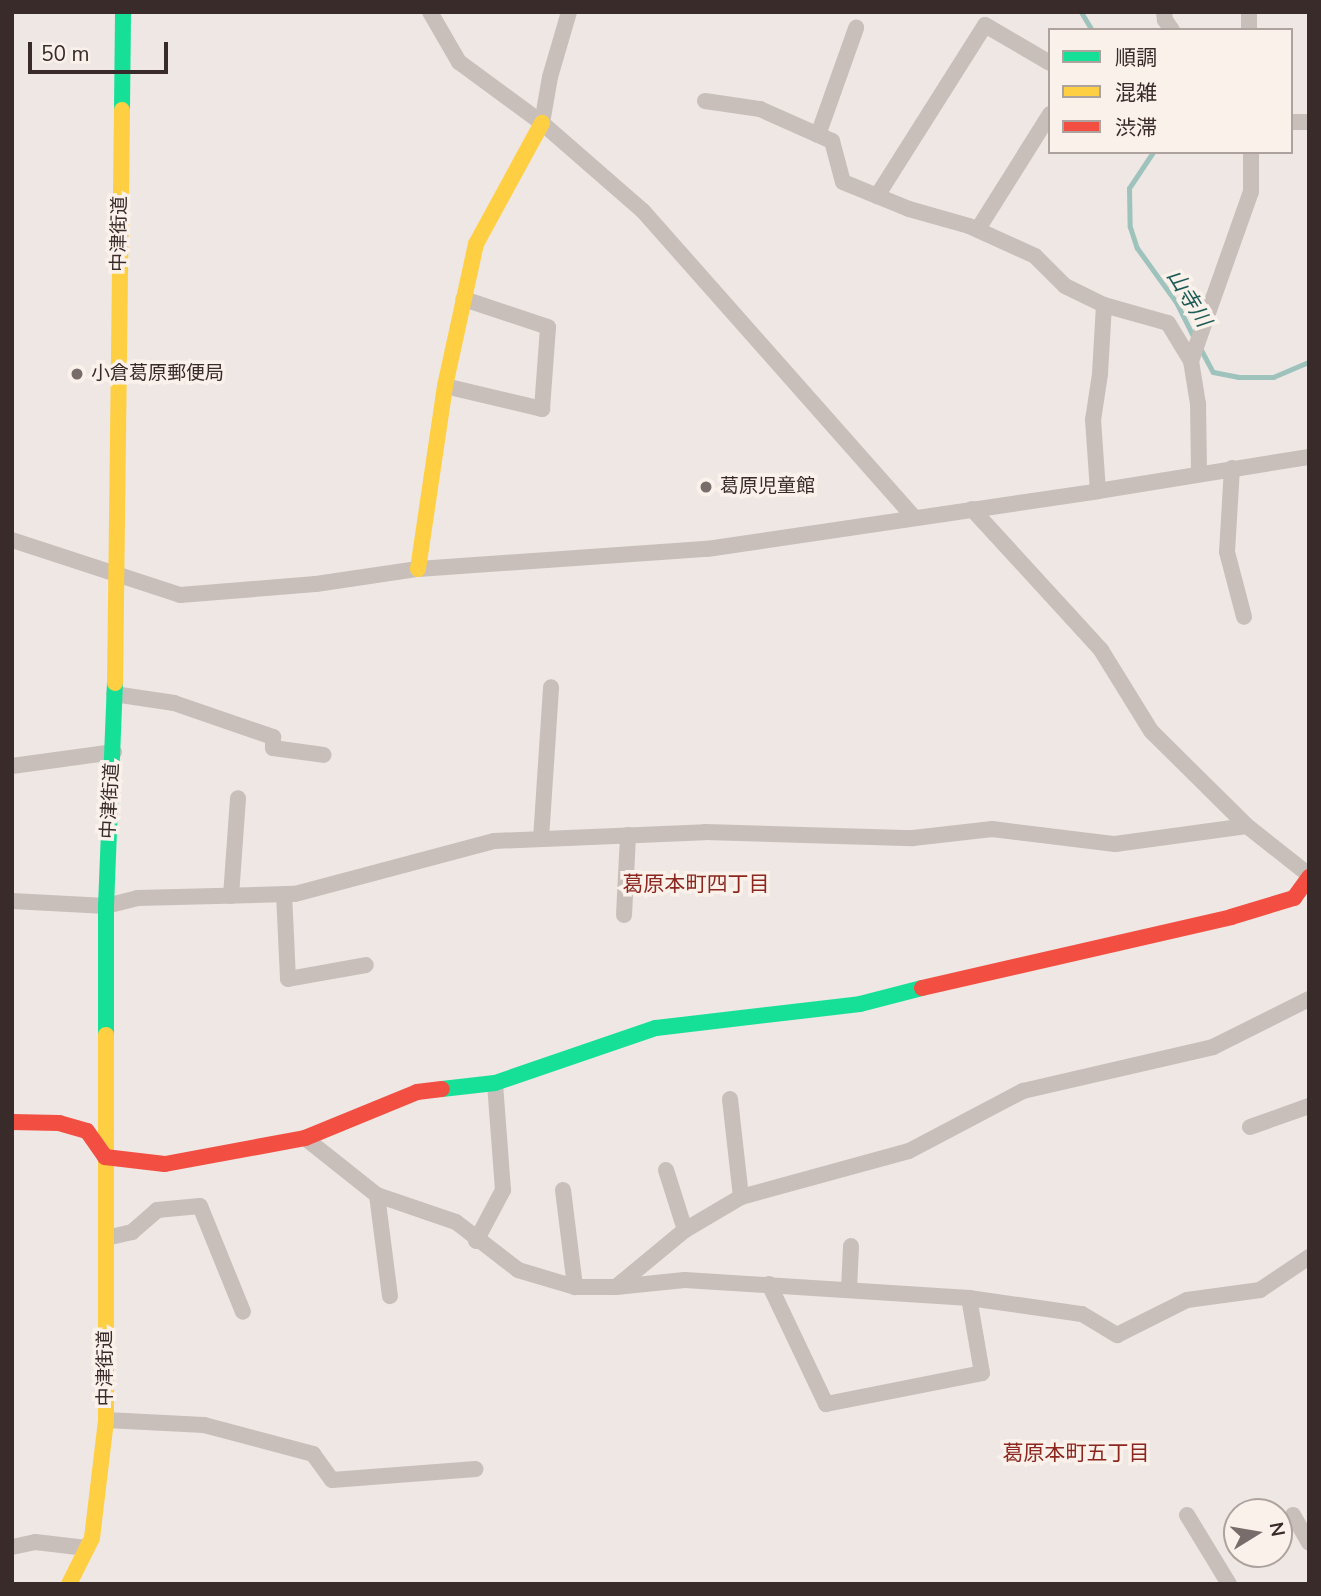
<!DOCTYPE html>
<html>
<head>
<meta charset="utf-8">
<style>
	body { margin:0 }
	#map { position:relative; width:1321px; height:1596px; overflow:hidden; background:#eee7e3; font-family:"Nunito Sans","Noto Sans JP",sans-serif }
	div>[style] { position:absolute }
	.stream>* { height:5px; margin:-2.5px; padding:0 2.5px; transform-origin:2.5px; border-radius:2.5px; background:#9ec2bc }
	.street>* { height:16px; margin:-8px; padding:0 8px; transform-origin:8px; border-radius:8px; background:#c8bfbb }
	.fast>* { height:16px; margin:-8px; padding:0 8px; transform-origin:8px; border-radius:8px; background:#16e098 }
	.slow>* { height:16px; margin:-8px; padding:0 8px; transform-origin:8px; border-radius:8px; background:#ffcf43 }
	.jam>* { height:16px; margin:-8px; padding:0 8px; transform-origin:8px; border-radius:8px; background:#f24e42 }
	.dots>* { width:19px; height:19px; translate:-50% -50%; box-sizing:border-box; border:4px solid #fbf1eb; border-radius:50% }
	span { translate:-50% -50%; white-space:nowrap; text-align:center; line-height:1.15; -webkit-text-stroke:7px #fbf1eb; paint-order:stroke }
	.street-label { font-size:19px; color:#392b29 }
	.poi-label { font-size:19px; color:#392b29 }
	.left { translate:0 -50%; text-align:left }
	.water-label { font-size:21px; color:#1d5c56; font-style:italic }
	.neighbourhood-label { font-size:21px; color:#8b271f }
	.frame { position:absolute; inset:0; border:14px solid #392b29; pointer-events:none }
	.legend { position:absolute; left:1048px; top:28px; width:245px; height:126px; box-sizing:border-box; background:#fbf1eb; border:2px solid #ada29d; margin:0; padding:9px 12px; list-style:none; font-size:21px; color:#392b29 }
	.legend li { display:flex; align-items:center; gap:14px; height:35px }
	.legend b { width:35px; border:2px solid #ada29d }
	.north { position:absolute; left:1223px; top:1498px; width:70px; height:70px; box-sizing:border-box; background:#fbf1eb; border:2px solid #ada29d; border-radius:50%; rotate:79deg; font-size:19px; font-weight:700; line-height:28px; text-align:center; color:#392b29 }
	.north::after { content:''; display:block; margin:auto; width:24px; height:32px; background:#786d6a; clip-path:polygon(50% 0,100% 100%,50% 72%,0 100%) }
	.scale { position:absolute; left:28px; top:42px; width:140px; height:32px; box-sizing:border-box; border:4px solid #392b29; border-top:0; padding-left:9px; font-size:21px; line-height:24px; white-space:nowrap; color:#392b29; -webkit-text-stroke:5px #fbf1eb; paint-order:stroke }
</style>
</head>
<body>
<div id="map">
	<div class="stream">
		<i style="left:1081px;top:12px;width:21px;rotate:59deg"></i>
		<i style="left:1153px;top:152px;width:43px;rotate:123.7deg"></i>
		<i style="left:1129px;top:188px;width:39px;rotate:89deg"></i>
		<i style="left:1130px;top:227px;width:22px;rotate:72deg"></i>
		<i style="left:1137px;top:248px;width:67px;rotate:54.2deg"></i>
		<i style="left:1176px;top:302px;width:42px;rotate:63.4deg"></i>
		<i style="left:1200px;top:348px;width:27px;rotate:62deg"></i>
		<i style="left:1213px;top:372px;width:25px;rotate:11deg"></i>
		<i style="left:1238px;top:377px;width:35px"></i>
		<i style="left:1273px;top:377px;width:39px;rotate:-23deg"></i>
	</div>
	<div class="street">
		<i style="left:430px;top:12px;width:58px;rotate:59.9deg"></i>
		<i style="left:459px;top:62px;width:103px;rotate:36.3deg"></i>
		<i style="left:542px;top:123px;width:134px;rotate:41.1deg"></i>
		<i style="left:643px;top:211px;width:409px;rotate:48.5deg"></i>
		<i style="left:1164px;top:12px;width:8px;rotate:83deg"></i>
		<i style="left:1165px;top:20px;width:12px;rotate:55deg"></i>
		<i style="left:1249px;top:30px;width:18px;rotate:-90deg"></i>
		<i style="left:705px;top:101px;width:56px;rotate:8.3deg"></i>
		<i style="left:760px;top:109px;width:79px;rotate:24deg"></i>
		<i style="left:832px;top:141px;width:42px;rotate:75deg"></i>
		<i style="left:843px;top:182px;width:71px;rotate:22.2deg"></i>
		<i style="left:909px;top:209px;width:62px;rotate:15.8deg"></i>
		<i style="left:969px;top:226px;width:72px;rotate:24.4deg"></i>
		<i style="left:1035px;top:256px;width:42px;rotate:45deg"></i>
		<i style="left:1065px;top:286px;width:43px;rotate:26deg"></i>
		<i style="left:1291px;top:122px;width:18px"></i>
		<i style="left:542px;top:123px;width:47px;rotate:-80.1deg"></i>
		<i style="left:550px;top:77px;width:68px;rotate:-73.7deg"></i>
		<i style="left:818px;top:135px;width:114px;rotate:-70.4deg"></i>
		<i style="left:877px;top:196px;width:202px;rotate:-57.7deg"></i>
		<i style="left:985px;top:25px;width:75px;rotate:30.3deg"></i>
		<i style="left:978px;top:229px;width:136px;rotate:-57.9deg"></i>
		<i style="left:445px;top:386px;width:100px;rotate:13.3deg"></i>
		<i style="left:542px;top:409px;width:82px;rotate:-85.8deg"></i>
		<i style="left:548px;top:327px;width:89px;rotate:-161.6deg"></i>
		<i style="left:1232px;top:468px;width:84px;rotate:93.4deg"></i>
		<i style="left:1227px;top:552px;width:67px;rotate:75.3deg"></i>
		<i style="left:1199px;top:473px;width:69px;rotate:-90.8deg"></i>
		<i style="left:1198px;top:404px;width:44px;rotate:-99.2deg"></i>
		<i style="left:1191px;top:361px;width:179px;rotate:-70.5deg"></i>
		<i style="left:1251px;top:192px;width:40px;rotate:-90deg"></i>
		<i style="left:1098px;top:491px;width:71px;rotate:-94deg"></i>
		<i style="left:1093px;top:420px;width:47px;rotate:-81.3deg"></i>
		<i style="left:1100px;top:374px;width:69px;rotate:-86.7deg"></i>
		<i style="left:1104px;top:305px;width:66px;rotate:15.7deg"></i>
		<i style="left:1168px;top:323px;width:44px;rotate:58.8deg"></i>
		<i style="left:972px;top:509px;width:191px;rotate:47.5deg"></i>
		<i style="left:1101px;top:650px;width:95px;rotate:58.3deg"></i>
		<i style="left:1151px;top:731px;width:135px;rotate:44.7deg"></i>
		<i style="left:1247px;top:826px;width:79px;rotate:38.3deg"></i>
		<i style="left:12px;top:540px;width:177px;rotate:18.1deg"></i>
		<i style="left:180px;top:595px;width:136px;rotate:-4.6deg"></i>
		<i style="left:316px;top:584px;width:103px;rotate:-8.4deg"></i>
		<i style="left:418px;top:569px;width:290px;rotate:-4deg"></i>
		<i style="left:707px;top:549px;width:395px;rotate:-8.4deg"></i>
		<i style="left:1098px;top:491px;width:214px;rotate:-9.2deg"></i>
		<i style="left:114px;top:694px;width:61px;rotate:8.5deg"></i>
		<i style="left:174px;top:703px;width:105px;rotate:19deg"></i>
		<i style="left:273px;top:737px;width:11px;rotate:90deg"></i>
		<i style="left:273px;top:748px;width:51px;rotate:7.8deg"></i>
		<i style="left:12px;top:766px;width:103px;rotate:-7.8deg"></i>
		<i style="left:541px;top:839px;width:152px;rotate:-86.2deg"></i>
		<i style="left:284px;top:894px;width:85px;rotate:87.3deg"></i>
		<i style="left:288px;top:979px;width:79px;rotate:-10.2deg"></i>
		<i style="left:231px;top:896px;width:98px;rotate:-85.9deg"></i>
		<i style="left:12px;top:901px;width:94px;rotate:3deg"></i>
		<i style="left:106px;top:906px;width:32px;rotate:-14deg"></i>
		<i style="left:137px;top:898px;width:158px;rotate:-1.5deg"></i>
		<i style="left:295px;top:894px;width:206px;rotate:-14.9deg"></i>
		<i style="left:494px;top:841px;width:211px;rotate:-2.4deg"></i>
		<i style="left:705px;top:832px;width:208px;rotate:1.7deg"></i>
		<i style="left:913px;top:838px;width:80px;rotate:-6.5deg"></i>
		<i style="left:992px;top:829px;width:124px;rotate:7deg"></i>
		<i style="left:1115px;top:844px;width:133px;rotate:-7.8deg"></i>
		<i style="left:624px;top:915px;width:80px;rotate:-87.1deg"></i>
		<i style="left:730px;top:1099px;width:99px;rotate:83.6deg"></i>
		<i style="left:1250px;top:1127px;width:63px;rotate:-19.6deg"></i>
		<i style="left:305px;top:1138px;width:92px;rotate:38.4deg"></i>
		<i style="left:377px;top:1195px;width:83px;rotate:18.9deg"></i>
		<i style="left:456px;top:1222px;width:78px;rotate:37.7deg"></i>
		<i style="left:518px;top:1270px;width:59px;rotate:16.6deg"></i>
		<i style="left:575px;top:1287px;width:41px"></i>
		<i style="left:616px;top:1287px;width:69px;rotate:-5.8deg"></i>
		<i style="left:685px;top:1280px;width:285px;rotate:3.6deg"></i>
		<i style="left:969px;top:1298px;width:114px;rotate:8.1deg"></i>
		<i style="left:1082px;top:1314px;width:41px;rotate:31deg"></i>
		<i style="left:1117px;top:1335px;width:78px;rotate:-26.6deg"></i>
		<i style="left:1187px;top:1300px;width:74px;rotate:-7.8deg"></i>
		<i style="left:1260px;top:1290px;width:59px;rotate:-34deg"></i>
		<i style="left:666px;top:1170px;width:63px;rotate:72.4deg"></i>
		<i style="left:563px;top:1190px;width:98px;rotate:82.9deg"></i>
		<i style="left:377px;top:1195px;width:102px;rotate:82.7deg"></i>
		<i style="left:106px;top:1238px;width:27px;rotate:-13deg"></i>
		<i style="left:132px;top:1232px;width:33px;rotate:-41deg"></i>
		<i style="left:157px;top:1210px;width:43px;rotate:-5.3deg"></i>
		<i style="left:200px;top:1206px;width:114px;rotate:67.9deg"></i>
		<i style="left:476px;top:1241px;width:58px;rotate:-62.1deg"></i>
		<i style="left:503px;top:1190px;width:107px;rotate:-94.3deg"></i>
		<i style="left:769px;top:1284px;width:133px;rotate:64.6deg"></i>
		<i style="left:826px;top:1404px;width:159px;rotate:-11.2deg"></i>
		<i style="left:982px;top:1373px;width:76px;rotate:-99.8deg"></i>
		<i style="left:616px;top:1287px;width:89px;rotate:-39.6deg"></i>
		<i style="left:685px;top:1230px;width:65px;rotate:-30.5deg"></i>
		<i style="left:741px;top:1197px;width:174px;rotate:-15.3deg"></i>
		<i style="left:909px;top:1151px;width:129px;rotate:-27.8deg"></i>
		<i style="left:1023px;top:1091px;width:195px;rotate:-13deg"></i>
		<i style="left:1213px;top:1047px;width:107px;rotate:-26.6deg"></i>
		<i style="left:849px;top:1290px;width:44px;rotate:-87.4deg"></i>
		<i style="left:106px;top:1420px;width:98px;rotate:2.9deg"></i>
		<i style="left:204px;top:1425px;width:113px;rotate:14.9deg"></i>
		<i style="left:313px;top:1454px;width:32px;rotate:54deg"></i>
		<i style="left:332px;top:1480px;width:144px;rotate:-4.4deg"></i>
		<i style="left:1187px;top:1515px;width:81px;rotate:58.7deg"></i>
		<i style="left:1293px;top:1515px;width:32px;rotate:60deg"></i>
		<i style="left:12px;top:1547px;width:24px;rotate:-12deg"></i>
		<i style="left:35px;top:1542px;width:52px;rotate:6.6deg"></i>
	</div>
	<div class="fast">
		<i style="left:122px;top:110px;width:98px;rotate:-89.4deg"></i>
		<i style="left:106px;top:1035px;width:129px;rotate:-90deg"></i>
		<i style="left:106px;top:906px;width:223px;rotate:-87.7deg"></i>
		<i style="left:442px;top:1089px;width:53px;rotate:-6.5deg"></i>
		<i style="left:495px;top:1083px;width:170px;rotate:-18.9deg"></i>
		<i style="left:656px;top:1028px;width:205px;rotate:-6.7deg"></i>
		<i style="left:860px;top:1004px;width:64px;rotate:-14.5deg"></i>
	</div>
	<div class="slow">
		<i style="left:418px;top:569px;width:185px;rotate:-81.6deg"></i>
		<i style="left:445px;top:386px;width:145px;rotate:-77.7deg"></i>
		<i style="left:476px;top:244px;width:138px;rotate:-61.4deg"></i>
		<i style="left:115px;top:683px;width:573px;rotate:-89.3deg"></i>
		<i style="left:69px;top:1584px;width:51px;rotate:-63.4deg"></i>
		<i style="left:92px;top:1538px;width:119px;rotate:-83.2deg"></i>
		<i style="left:106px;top:1420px;width:385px;rotate:-90deg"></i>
	</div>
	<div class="jam">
		<i style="left:922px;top:988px;width:317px;rotate:-12.9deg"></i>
		<i style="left:1231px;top:917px;width:66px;rotate:-16.8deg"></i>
		<i style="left:1294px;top:898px;width:26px;rotate:-54deg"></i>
		<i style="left:12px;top:1122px;width:47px;rotate:1.2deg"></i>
		<i style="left:59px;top:1123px;width:29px;rotate:16deg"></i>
		<i style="left:87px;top:1131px;width:32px;rotate:55deg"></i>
		<i style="left:105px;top:1157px;width:60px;rotate:6.7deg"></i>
		<i style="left:165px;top:1164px;width:142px;rotate:-10.5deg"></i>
		<i style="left:305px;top:1138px;width:121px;rotate:-22.3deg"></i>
		<i style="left:417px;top:1092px;width:25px;rotate:-7deg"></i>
	</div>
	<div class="dots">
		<i style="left:77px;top:374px;background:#786d6a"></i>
		<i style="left:706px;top:487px;background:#786d6a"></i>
	</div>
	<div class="street-label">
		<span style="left:120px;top:234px;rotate:-89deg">中津街道</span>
		<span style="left:111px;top:801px;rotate:-87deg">中津街道</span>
		<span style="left:106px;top:1368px;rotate:-90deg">中津街道</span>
	</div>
	<div class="poi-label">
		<span class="left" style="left:91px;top:374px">小倉葛原郵便局</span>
		<span class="left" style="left:720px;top:487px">葛原児童館</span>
	</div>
	<div class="water-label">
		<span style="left:1189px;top:298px;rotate:58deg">山寺川</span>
	</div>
	<div class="neighbourhood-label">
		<span style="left:696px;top:884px">葛原本町四丁目</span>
		<span style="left:1076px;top:1453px">葛原本町五丁目</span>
	</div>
	<div class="frame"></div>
	<ul class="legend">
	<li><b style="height:9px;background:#16e098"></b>順調</li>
	<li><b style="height:9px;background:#ffcf43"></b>混雑</li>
	<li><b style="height:9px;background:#f24e42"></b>渋滞</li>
	</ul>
	<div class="north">N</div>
	<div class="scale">50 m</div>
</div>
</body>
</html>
